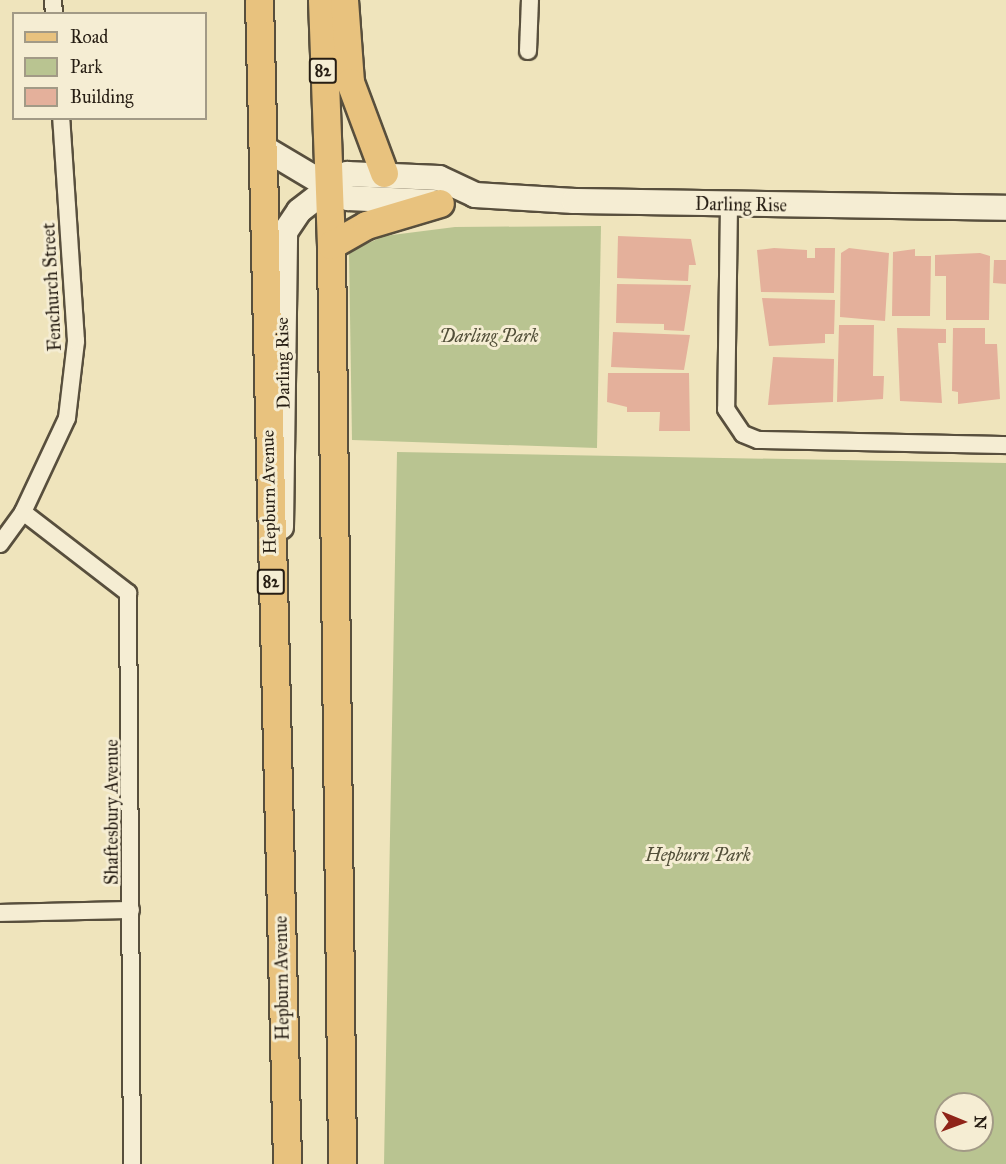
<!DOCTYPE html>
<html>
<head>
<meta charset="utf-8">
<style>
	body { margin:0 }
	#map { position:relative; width:1006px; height:1164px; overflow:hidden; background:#efe4bc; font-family:"IM FELL Great Primer",serif }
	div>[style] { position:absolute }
	.green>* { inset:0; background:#b9c491 }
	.building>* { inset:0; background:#e4b09b }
	.roads { filter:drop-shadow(2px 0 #584f3d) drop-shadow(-2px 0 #584f3d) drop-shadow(0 2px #584f3d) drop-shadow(0 -2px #584f3d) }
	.street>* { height:16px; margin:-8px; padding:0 8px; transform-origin:8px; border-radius:8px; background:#f5edd3 }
	.secondary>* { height:24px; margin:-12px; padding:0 12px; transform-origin:12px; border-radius:12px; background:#f5edd3 }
	.primary>* { height:27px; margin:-13.5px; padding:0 13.5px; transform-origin:13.5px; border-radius:13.5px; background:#e8c27e }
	span { translate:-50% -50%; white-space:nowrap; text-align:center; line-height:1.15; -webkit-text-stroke:6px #f5edd3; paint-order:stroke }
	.shield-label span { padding:2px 4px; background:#f5edd3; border:2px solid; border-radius:4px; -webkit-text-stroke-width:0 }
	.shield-label { font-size:16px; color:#261d13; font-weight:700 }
	.street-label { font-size:18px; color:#261d13 }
	.park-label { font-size:18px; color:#524f39; font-style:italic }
	.legend { position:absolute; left:12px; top:12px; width:195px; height:108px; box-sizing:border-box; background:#f5edd3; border:2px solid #a29a86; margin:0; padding:8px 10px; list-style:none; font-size:18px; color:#261d13 }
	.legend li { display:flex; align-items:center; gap:12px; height:30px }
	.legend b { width:30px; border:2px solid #a29a86 }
	.north { position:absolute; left:934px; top:1092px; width:60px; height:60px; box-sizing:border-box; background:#f5edd3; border:2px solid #a29a86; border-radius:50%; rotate:91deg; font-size:16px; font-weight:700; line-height:24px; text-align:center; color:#261d13 }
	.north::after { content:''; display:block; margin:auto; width:21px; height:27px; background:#8f2418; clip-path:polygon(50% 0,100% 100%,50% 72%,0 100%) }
</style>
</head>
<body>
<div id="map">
	<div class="green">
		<i style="clip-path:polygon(601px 226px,597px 448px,352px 440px,349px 252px,384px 236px,455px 227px)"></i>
		<i style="clip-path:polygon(evenodd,397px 452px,1006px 463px,1006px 1164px,384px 1164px,397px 452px,946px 1104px,982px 1104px,982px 1140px,946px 1140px,946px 1104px)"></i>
	</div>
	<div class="building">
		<i style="clip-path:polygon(618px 236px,691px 239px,696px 265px,689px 265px,688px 281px,617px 278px)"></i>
		<i style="clip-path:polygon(774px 248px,807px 250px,807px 258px,815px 258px,815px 248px,835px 248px,834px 293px,761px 292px,757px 250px)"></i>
		<i style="clip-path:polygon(849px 248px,889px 253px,885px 321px,840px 317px,841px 253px)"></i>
		<i style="clip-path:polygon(915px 249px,915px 256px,931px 256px,930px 316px,892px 316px,893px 252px)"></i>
		<i style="clip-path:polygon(980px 253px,990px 256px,989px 320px,946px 320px,946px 276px,935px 276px,935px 255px)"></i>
		<i style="clip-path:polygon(994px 260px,1006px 260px,1006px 284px,993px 283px)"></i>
		<i style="clip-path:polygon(617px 284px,691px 285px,684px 331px,664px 330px,664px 324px,616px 323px)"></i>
		<i style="clip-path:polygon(762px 298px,835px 300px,834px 334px,825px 334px,825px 343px,769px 346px)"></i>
		<i style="clip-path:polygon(839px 325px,874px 325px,873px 376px,884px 376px,883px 399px,837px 402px)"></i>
		<i style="clip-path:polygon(897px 328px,946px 329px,946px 343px,938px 343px,942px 403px,900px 401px)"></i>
		<i style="clip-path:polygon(953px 328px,985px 328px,985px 344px,997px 344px,1000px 399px,958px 404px,958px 392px,952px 391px)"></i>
		<i style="clip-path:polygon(613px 332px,690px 335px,684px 370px,611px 367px)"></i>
		<i style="clip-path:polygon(773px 357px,834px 359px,833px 402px,768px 405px)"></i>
		<i style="clip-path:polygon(608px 373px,689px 373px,690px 431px,659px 431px,660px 412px,627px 412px,627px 407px,607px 402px)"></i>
	</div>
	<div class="roads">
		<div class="street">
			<i style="left:53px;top:0;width:14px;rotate:86deg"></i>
			<i style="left:528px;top:51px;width:51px;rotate:-87.8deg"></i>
			<i style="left:729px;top:205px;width:204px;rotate:90.8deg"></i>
			<i style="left:726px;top:409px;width:30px;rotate:56deg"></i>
			<i style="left:743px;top:434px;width:16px;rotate:22deg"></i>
			<i style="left:758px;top:440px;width:248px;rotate:1.2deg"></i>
			<i style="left:23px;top:512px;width:133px;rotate:37.6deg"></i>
			<i style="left:128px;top:593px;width:571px;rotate:89.6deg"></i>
			<i style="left:0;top:544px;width:39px;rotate:-54deg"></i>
			<i style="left:23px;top:512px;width:104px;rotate:-64.9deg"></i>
			<i style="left:67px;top:418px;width:78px;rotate:-83.3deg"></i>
			<i style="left:76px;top:341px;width:224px;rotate:-93.8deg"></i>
			<i style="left:0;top:913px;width:131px;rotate:-1.3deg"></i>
		</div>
		<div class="secondary">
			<i style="left:264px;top:148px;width:98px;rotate:30.8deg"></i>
			<i style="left:348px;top:198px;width:85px;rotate:2.7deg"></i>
			<i style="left:281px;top:527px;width:295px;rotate:-89.2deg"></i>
			<i style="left:285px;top:232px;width:25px;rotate:-56deg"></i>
			<i style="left:299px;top:211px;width:61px;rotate:-37.6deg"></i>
			<i style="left:347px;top:174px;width:92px;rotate:2.5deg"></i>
			<i style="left:439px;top:178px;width:40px;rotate:25deg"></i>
			<i style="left:475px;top:195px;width:99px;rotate:3.5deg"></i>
			<i style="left:574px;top:201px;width:432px;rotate:0.9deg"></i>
		</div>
		<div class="primary">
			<i style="left:259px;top:0;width:1164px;rotate:88.62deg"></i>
			<i style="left:322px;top:0;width:245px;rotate:87.9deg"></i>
			<i style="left:331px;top:245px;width:919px;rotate:89.31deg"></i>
			<i style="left:344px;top:0;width:82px;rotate:85.8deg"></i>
			<i style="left:350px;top:82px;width:97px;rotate:69.5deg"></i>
			<i style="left:331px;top:245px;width:40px;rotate:-29.7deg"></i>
			<i style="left:366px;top:225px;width:77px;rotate:-16.6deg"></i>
		</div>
	</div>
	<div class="shield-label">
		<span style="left:323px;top:71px">82</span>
		<span style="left:271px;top:582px">82</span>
	</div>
	<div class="street-label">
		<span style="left:741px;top:205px;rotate:1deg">Darling Rise</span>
		<span style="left:52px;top:287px;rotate:-93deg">Fenchurch Street</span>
		<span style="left:283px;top:363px;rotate:-91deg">Darling Rise</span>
		<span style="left:269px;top:492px;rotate:-91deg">Hepburn Avenue</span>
		<span style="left:112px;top:812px;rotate:-90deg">Shaftesbury Avenue</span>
		<span style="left:282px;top:978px;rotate:-91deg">Hepburn Avenue</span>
	</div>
	<div class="park-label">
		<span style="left:489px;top:336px">Darling Park</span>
		<span style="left:698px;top:855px">Hepburn Park</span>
	</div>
	<ul class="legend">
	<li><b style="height:8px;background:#e8c27e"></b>Road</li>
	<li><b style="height:16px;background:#b9c491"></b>Park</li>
	<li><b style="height:16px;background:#e4b09b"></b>Building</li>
	</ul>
	<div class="north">N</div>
</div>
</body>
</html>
